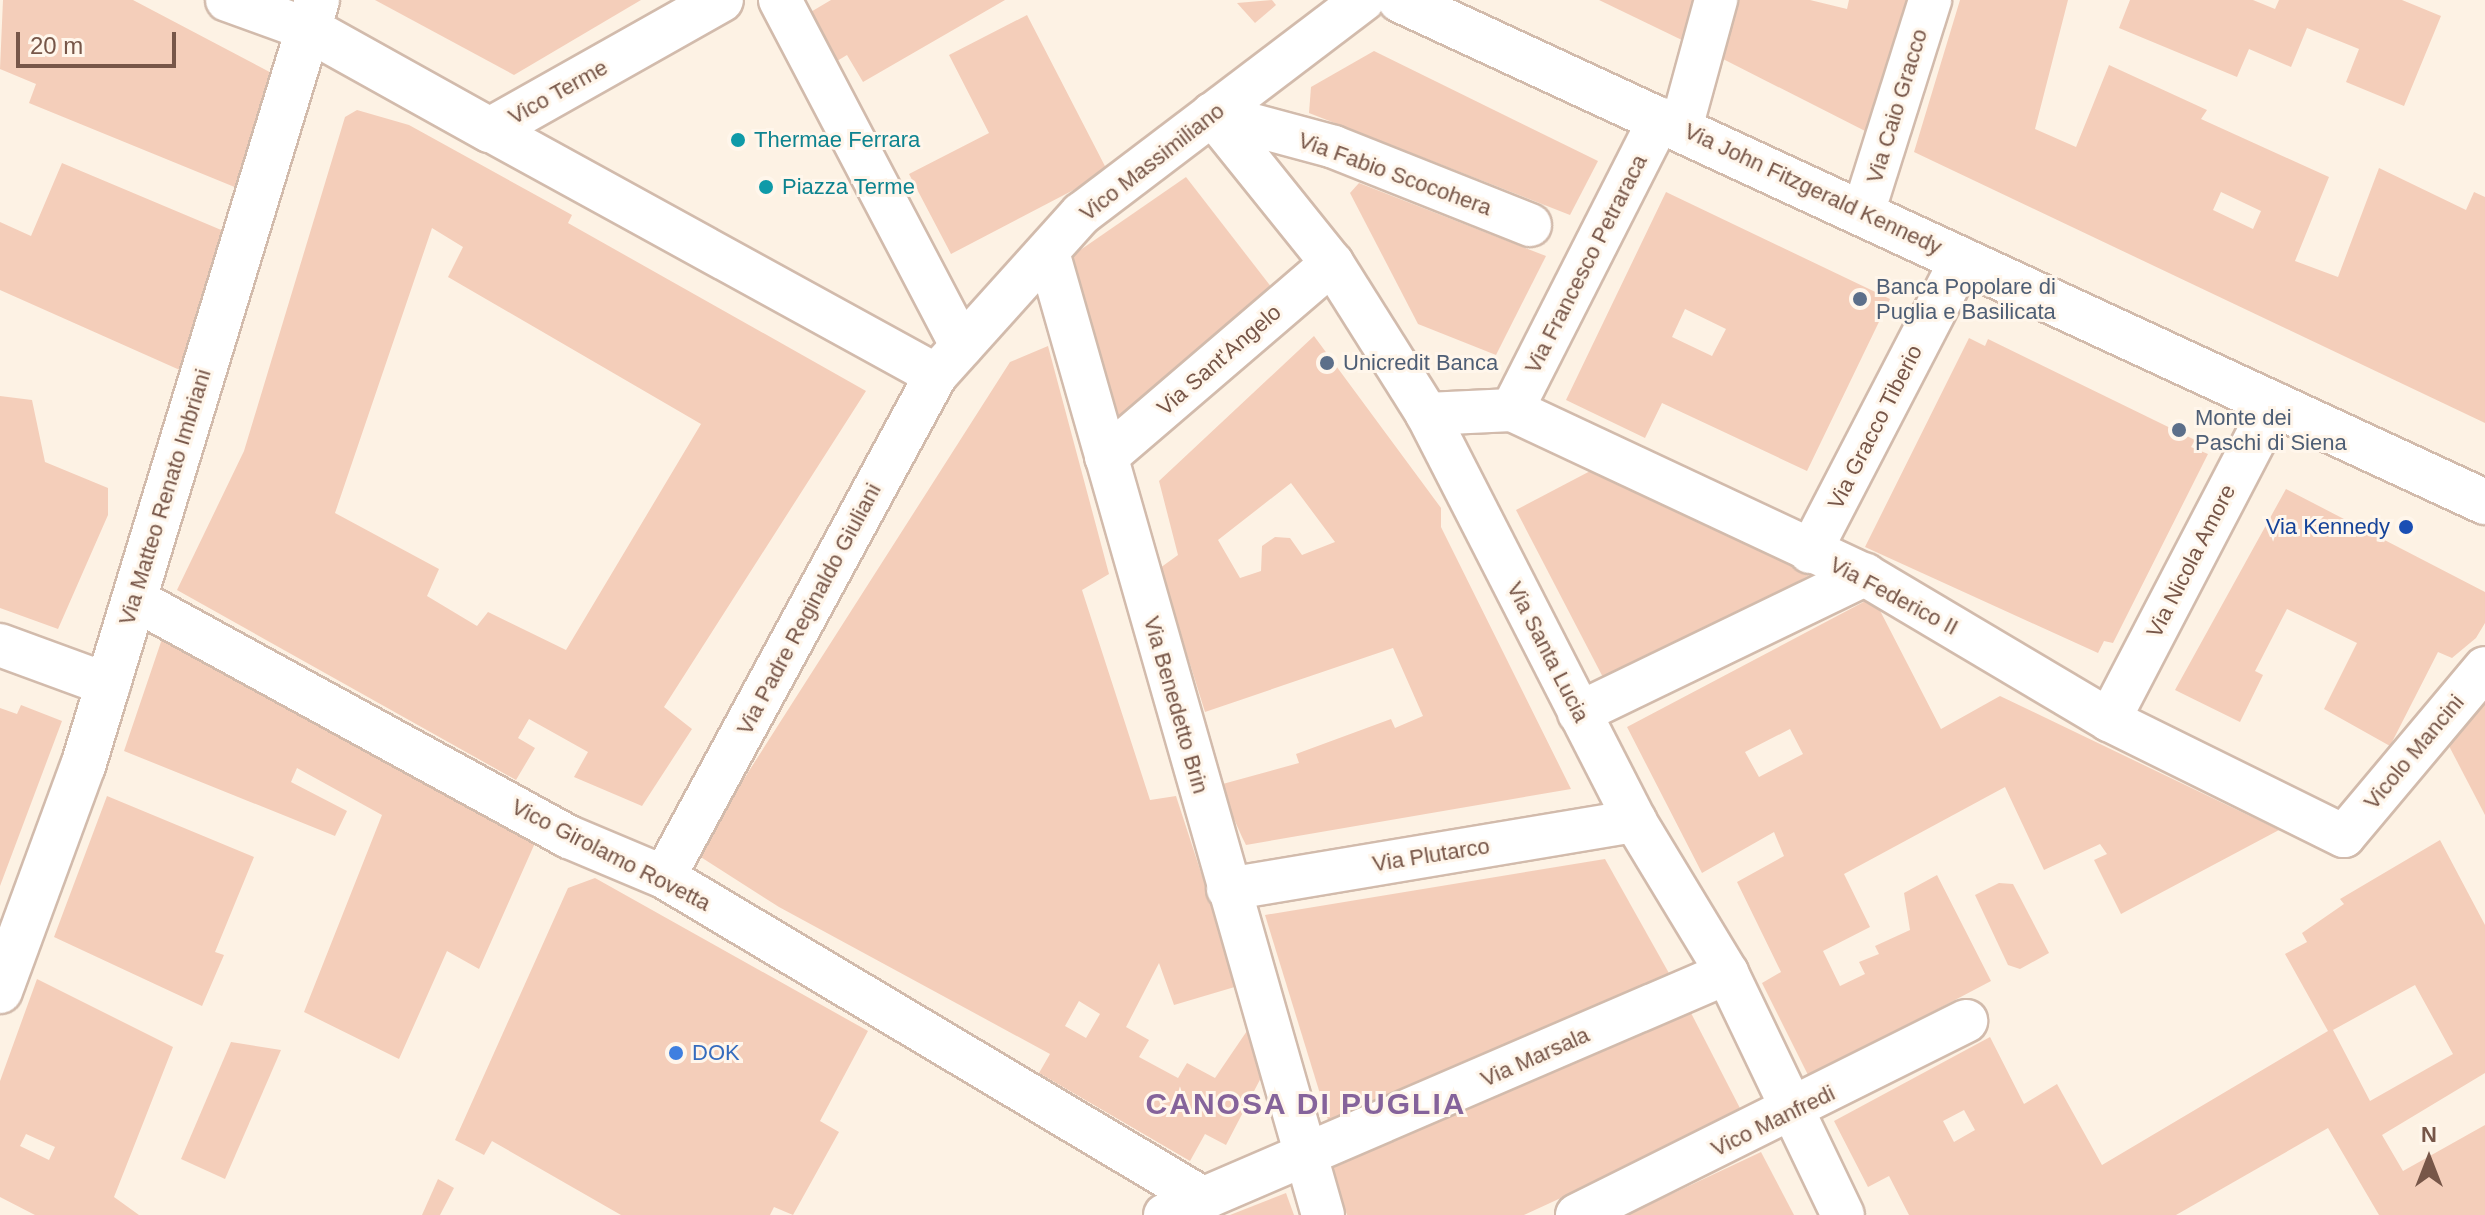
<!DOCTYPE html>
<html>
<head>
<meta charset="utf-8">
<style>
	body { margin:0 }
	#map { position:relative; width:2485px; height:1215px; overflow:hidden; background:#fdf2e4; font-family:Helvetica,sans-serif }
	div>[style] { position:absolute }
	.building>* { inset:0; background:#f4ceba }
	.roads { filter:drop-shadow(2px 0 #d2bbac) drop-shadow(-2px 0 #d2bbac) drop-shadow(0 2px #d2bbac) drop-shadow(0 -2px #d2bbac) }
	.street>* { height:42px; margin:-21px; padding:0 21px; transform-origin:21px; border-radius:21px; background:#fff }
	.secondary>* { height:44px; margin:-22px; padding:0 22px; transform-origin:22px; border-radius:22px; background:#fff }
	.dots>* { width:22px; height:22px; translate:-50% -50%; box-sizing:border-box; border:4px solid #fff6eb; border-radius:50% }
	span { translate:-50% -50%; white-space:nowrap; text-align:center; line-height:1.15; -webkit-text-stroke:6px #fff6eb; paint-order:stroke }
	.street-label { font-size:22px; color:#775648 }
	.culture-label { font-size:22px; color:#0d838f }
	.left { translate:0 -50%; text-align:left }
	.service-label { font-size:22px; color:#4e5e75 }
	.transit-label { font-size:22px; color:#164399 }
	.right { translate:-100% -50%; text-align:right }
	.shop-label { font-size:22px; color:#366cbe }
	.district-label { font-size:30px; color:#85639b; font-weight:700; letter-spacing:2px }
	.north { position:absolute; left:2389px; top:1119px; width:80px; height:80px; -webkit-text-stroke:6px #fff6eb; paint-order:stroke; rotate:0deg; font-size:22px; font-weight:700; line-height:32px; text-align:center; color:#775648 }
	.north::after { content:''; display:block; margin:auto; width:28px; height:36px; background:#775648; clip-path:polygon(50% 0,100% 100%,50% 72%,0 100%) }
	.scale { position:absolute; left:16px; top:32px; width:160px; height:36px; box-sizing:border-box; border:4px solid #775648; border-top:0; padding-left:10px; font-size:24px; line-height:28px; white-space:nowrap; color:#775648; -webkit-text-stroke:6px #fff6eb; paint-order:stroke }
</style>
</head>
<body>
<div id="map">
	<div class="building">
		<i style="clip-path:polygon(3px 0,133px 0,281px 78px,237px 188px,29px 103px,36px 84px,0 69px)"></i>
		<i style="clip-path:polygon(375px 0,641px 0,514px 75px)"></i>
		<i style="clip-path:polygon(831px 0,1005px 0,863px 82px,847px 55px,837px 61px,809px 13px)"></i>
		<i style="clip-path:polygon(1272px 0,1276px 5px,1255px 23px,1237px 3px)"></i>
		<i style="clip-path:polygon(1599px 0,1698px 0,1686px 42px)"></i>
		<i style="clip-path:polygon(1738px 0,1810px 0,1847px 9px,1849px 0,1913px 0,1873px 135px,1723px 59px)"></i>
		<i style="clip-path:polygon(evenodd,1960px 0,2068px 0,2035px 129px,2076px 147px,2109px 65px,2207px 110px,2201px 119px,2329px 177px,2295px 261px,2338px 277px,2379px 168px,2466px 210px,2474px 192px,2485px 197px,2485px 423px,1914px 152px,1960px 0,2221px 192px,2261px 211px,2253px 229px,2213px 210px,2221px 192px)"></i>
		<i style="clip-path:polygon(2130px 0,2253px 0,2275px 9px,2279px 0,2402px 0,2441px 16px,2404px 106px,2346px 82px,2359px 49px,2307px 28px,2291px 67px,2249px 49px,2237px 77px,2119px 28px)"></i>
		<i style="clip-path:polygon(1027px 15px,1108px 172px,951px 254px,909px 174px,989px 133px,949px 55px)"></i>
		<i style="clip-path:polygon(1374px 51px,1598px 161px,1570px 215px,1309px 113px,1311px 87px)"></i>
		<i style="clip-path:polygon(evenodd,357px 110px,409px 125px,563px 210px,572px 215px,568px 223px,866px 391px,664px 707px,692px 729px,642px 806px,574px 777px,588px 752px,529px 719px,518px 738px,535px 748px,516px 780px,177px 590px,244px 451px,345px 117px,357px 110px,432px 228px,463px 247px,448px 277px,701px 424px,566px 650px,488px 612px,477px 626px,427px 596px,439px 569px,335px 513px,432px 228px)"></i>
		<i style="clip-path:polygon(62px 163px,226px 232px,182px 371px,0 290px,0 222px,31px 236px)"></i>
		<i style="clip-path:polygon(1186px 177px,1272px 288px,1125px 420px,1112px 413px,1073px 255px)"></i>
		<i style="clip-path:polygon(1359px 183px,1546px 256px,1496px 355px,1418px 324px,1350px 193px)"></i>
		<i style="clip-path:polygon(evenodd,1666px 192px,1890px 299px,1807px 471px,1662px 403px,1645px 438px,1566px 400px,1666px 192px,1685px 309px,1726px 329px,1712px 356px,1672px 337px,1685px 309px)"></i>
		<i style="clip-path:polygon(evenodd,1314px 336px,1441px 508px,1441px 527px,1571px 789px,1246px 845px,1242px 837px,1219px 785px,1299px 763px,1296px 754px,1391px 719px,1395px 728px,1423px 716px,1393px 648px,1205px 712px,1160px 568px,1178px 555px,1159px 481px,1314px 336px,1291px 483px,1335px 542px,1302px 555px,1290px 538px,1275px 537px,1262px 546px,1261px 571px,1240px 578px,1218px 540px,1291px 483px)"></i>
		<i style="clip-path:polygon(1969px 338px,1985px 346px,1988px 339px,2195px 440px,2191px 447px,2208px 454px,2113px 643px,2104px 641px,2098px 653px,1865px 547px)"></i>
		<i style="clip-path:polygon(evenodd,1048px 346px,1109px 574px,1082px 590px,1150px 800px,1176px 796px,1238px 986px,1174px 1005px,1159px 963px,1126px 1027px,1149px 1040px,1139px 1057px,1178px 1078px,1187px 1063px,1215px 1078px,1251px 1025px,1265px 1070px,1226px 1145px,1205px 1134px,1190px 1161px,1039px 1073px,1050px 1054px,779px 907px,696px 854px,1010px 362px,1048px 346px,1079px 1001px,1100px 1014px,1086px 1038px,1065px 1026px,1079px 1001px)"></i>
		<i style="clip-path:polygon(0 396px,32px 400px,45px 462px,108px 488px,108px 515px,58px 629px,0 608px)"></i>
		<i style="clip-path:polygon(1596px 468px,1817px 571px,1607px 685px,1516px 510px)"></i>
		<i style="clip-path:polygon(2286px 489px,2485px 592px,2485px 623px,2476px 638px,2452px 658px,2438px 652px,2390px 746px,2324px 709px,2357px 643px,2287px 609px,2255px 671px,2263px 675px,2240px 722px,2175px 690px)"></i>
		<i style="clip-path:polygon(evenodd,1873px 597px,1941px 729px,2000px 696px,2279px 830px,2121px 914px,2094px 860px,2107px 854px,2100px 844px,2044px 870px,2005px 787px,1844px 874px,1870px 927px,1823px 951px,1840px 986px,1865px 974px,1859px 962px,1879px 954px,1875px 946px,1910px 930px,1904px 893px,1937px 875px,1991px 981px,1809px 1077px,1762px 983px,1781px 972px,1737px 882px,1784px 856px,1774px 832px,1702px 873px,1627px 727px,1873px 597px,1790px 729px,1803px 754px,1759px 777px,1745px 752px,1790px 729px)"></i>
		<i style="clip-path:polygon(163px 636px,535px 843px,479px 969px,447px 951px,399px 1059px,304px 1012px,382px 815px,297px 768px,291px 782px,347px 811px,335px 836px,124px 751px)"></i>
		<i style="clip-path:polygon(2485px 701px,2485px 815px,2449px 746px)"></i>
		<i style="clip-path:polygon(21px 705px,62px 721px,0 886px,0 708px,17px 714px)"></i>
		<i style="clip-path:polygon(107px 796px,254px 857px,215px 952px,224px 955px,202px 1006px,54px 937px)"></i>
		<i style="clip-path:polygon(evenodd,2440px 840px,2485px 925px,2485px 1073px,2382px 1135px,2403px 1171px,2485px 1125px,2485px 1215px,2379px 1215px,2328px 1128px,2176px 1215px,1909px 1215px,1889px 1176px,1868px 1187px,1834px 1121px,1990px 1037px,2024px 1104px,2057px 1084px,2102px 1165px,2328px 1031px,2285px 954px,2307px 942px,2302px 933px,2344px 904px,2340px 899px,2440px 840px,2415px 985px,2453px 1054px,2370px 1101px,2333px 1030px,2415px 985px,2440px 840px,1964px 1110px,1975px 1130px,1954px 1142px,1943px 1121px,1964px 1110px)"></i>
		<i style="clip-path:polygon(1605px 859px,1670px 975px,1329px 1123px,1265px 915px)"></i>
		<i style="clip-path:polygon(595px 878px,868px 1031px,820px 1121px,839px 1132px,793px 1215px,774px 1207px,770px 1215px,621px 1215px,492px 1141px,484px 1155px,455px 1140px,568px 888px)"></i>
		<i style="clip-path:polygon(1999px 883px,2013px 884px,2049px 953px,2020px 969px,2008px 965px,1975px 895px)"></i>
		<i style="clip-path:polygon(evenodd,37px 979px,173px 1047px,114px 1197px,139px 1215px,35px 1215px,0 1197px,0 1081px,37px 979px,26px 1134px,55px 1147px,49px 1160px,20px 1146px,26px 1134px)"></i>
		<i style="clip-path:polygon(1691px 1013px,1743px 1114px,1524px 1215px,1347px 1215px,1330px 1169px)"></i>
		<i style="clip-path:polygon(231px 1042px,281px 1050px,225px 1179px,181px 1159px)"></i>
		<i style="clip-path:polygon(1761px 1152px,1794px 1215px,1627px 1215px)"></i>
		<i style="clip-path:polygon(438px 1179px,454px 1188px,440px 1215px,422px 1215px)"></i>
		<i style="clip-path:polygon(1286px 1193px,1294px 1215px,1230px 1215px)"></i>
	</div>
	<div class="roads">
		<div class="street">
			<i style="left:227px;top:0;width:88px;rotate:19.9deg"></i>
			<i style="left:780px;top:0;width:391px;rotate:62.3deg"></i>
			<i style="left:1212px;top:114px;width:191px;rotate:51.2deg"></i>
			<i style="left:1332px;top:263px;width:178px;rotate:57.8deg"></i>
			<i style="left:1427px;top:414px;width:457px;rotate:62.9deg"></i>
			<i style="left:1635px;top:821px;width:178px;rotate:58.8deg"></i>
			<i style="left:1727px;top:973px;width:268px;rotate:64.4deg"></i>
			<i style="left:1212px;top:114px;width:126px;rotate:15.1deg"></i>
			<i style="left:1334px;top:147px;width:211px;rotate:21.7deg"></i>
			<i style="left:1681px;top:128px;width:133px;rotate:-74.7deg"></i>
			<i style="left:490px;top:130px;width:509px;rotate:28.78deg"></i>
			<i style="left:1863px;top:213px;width:223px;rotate:-72.5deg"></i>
			<i style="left:1048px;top:252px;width:1001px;rotate:74.06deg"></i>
			<i style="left:1512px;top:410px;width:327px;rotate:-63.1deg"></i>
			<i style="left:1427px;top:414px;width:85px;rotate:-2.7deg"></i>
			<i style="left:1512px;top:410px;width:390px;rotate:25.1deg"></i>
			<i style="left:1865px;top:575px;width:284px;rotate:30.7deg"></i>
			<i style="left:2109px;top:720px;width:262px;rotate:26.3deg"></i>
			<i style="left:2344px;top:836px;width:219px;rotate:-50deg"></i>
			<i style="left:1106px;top:457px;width:298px;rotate:-40.6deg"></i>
			<i style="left:1810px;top:552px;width:330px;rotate:-62.6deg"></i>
			<i style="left:134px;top:599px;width:496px;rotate:28.7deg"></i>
			<i style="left:569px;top:837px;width:103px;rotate:22.8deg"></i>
			<i style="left:664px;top:877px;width:629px;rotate:30.81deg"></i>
			<i style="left:0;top:645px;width:116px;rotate:20.2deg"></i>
			<i style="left:1579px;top:713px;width:318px;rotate:-25.8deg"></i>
			<i style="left:2109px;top:720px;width:357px;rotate:-62.5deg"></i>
			<i style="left:664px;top:877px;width:571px;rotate:-61.55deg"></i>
			<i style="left:936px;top:375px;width:217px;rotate:-48deg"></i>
			<i style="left:1081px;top:214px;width:354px;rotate:-37.2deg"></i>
			<i style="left:1228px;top:889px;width:413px;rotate:-9.5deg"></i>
			<i style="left:1165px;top:1215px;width:612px;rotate:-23.3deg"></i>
			<i style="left:1577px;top:1215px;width:435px;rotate:-26.5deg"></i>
		</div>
		<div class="secondary">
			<i style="left:1400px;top:0;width:1196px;rotate:24.83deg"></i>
			<i style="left:310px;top:30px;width:206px;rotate:29.1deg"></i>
			<i style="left:490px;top:130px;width:265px;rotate:-29.4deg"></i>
			<i style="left:0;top:991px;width:240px;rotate:-69.8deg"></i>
			<i style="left:83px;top:766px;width:801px;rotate:-73.01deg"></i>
		</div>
	</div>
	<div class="dots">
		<i style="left:738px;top:140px;background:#0f9aa8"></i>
		<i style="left:766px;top:187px;background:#0f9aa8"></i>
		<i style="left:1860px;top:299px;background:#5c6f8a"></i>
		<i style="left:1327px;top:363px;background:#5c6f8a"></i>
		<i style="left:2179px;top:430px;background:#5c6f8a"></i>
		<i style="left:2406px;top:527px;background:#1a4fb4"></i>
		<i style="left:676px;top:1053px;background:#3f7fe0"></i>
	</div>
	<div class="street-label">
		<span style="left:558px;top:92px;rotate:-29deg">Vico Terme</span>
		<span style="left:1897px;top:106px;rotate:-73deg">Via Caio Gracco</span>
		<span style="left:1152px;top:162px;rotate:-38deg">Vico Massimiliano</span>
		<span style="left:1395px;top:174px;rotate:20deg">Via Fabio Scocohera</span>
		<span style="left:1813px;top:189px;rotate:25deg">Via John Fitzgerald Kennedy</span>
		<span style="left:1586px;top:264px;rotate:-63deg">Via Francesco Petraraca</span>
		<span style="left:1219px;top:360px;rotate:-41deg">Via Sant'Angelo</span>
		<span style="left:1875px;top:427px;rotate:-63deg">Via Gracco Tiberio</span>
		<span style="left:165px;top:497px;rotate:-73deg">Via Matteo Renato Imbriani</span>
		<span style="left:2191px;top:561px;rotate:-63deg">Via Nicola Amore</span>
		<span style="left:1894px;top:596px;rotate:28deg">Via Federico II</span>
		<span style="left:809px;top:609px;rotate:-62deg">Via Padre Reginaldo Giuliani</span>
		<span style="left:1548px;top:652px;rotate:63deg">Via Santa Lucia</span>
		<span style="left:1176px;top:705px;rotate:74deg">Via Benedetto Brin</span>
		<span style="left:2414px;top:752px;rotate:-50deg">Vicolo Mancini</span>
		<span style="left:611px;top:855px;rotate:27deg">Vico Girolamo Rovetta</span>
		<span style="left:1431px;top:855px;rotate:-9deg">Via Plutarco</span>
		<span style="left:1535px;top:1057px;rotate:-24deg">Via Marsala</span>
		<span style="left:1773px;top:1121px;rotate:-26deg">Vico Manfredi</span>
	</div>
	<div class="culture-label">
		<span class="left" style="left:754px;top:140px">Thermae Ferrara</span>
		<span class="left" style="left:782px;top:187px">Piazza Terme</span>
	</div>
	<div class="service-label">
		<span class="left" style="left:1876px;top:299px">Banca Popolare di<br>Puglia e Basilicata</span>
		<span class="left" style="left:1343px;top:363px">Unicredit Banca</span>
		<span class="left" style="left:2195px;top:430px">Monte dei<br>Paschi di Siena</span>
	</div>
	<div class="transit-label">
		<span class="right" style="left:2390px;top:527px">Via Kennedy</span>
	</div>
	<div class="shop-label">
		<span class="left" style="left:692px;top:1053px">DOK</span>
	</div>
	<div class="district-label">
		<span style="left:1306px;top:1104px">CANOSA DI PUGLIA</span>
	</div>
	<div class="north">N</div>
	<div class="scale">20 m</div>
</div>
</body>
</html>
